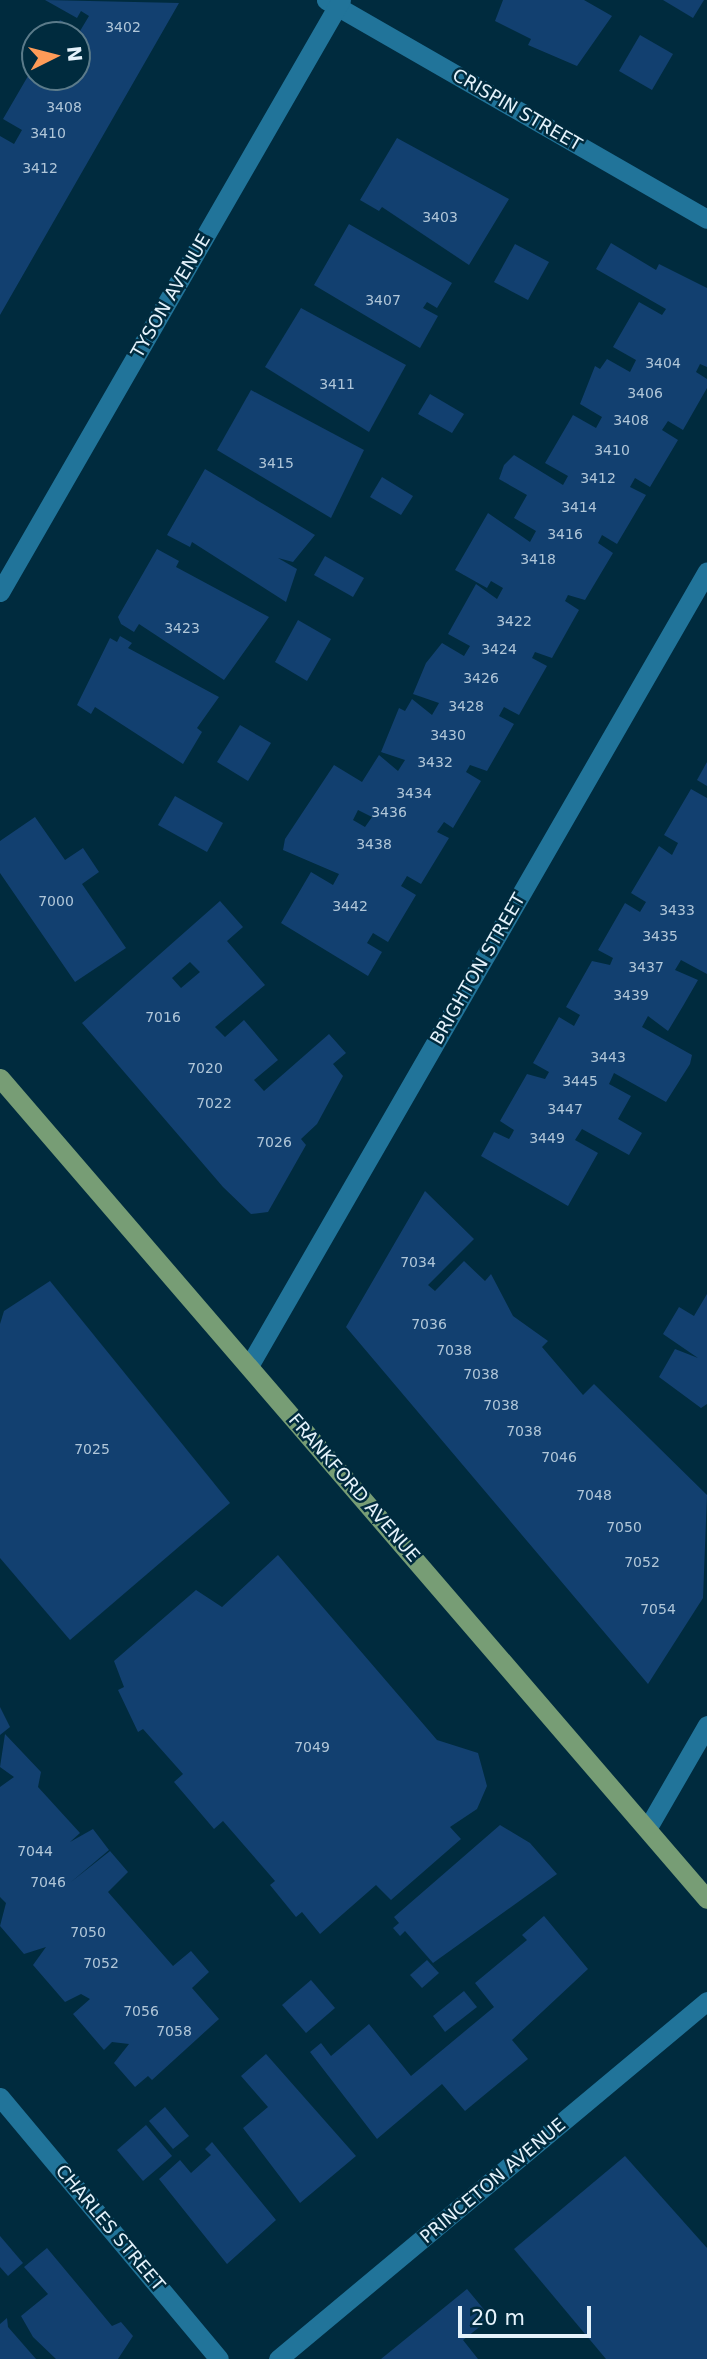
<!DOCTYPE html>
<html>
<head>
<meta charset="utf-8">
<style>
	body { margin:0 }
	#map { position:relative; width:707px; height:2359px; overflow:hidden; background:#002b3e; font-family:"DejaVu Sans",sans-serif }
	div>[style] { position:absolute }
	.building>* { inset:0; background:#124070 }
	.minor>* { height:19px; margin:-9.5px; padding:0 9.5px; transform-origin:9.5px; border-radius:9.5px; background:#21749a }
	.tertiary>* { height:19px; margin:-9.5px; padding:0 9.5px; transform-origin:9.5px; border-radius:9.5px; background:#21749a }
	.primary>* { height:19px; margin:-9.5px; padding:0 9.5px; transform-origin:9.5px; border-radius:9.5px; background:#779d75 }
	span { translate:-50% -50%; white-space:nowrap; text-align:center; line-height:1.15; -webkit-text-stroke:5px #002b3e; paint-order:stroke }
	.number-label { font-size:14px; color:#b0c6d8 }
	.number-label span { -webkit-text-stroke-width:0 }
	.street-label { font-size:18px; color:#e4f2fb }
	.north { position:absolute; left:21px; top:21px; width:70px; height:70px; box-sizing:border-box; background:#002b3e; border:2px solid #5b7b8a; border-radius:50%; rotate:84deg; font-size:19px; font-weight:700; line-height:28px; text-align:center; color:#e4f2fb }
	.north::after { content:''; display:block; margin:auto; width:24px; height:32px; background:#fe9b58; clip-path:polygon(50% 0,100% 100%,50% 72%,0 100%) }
	.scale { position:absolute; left:458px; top:2306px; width:133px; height:32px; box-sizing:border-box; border:4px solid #e4f2fb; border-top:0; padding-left:9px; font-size:21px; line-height:24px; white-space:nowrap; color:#e4f2fb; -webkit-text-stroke:5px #002b3e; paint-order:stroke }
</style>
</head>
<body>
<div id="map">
	<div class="building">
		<i style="clip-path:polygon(45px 0,179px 3px,0 315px,0 136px,14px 144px,22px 130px,3px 119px,35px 64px,35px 81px,46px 87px,51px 77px,77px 77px,77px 35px,51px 35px,60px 20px,80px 31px,89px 16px,81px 11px,77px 18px)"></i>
		<i style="clip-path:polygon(503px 0,584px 0,612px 16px,577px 66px,528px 45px,531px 39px,495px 21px)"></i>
		<i style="clip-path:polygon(663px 0,704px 0,693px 18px)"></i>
		<i style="clip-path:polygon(640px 35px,673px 54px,652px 90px,619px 71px)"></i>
		<i style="clip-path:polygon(397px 138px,509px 199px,469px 265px,382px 207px,379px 211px,360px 200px)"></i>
		<i style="clip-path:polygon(349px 224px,452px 283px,437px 308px,427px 302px,423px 308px,438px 316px,420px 348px,314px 285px)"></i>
		<i style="clip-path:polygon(evenodd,611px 243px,656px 270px,659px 264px,707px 288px,707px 367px,700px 364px,696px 372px,707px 379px,707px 388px,683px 430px,668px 421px,662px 430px,678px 440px,650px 487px,635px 478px,630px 487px,646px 495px,617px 544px,602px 535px,598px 543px,613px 553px,585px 600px,568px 595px,565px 601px,579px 610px,552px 658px,535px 652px,532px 658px,547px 666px,519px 715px,504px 707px,499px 716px,514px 724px,487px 771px,470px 765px,466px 772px,481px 781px,453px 828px,444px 822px,437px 832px,449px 838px,421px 884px,407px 876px,401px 886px,416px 895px,388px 942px,373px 933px,367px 943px,382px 952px,368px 976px,281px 923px,311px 872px,333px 885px,339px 874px,283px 850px,285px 839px,334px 765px,362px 782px,379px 755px,398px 771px,405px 760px,381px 752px,399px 708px,405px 711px,412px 699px,432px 715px,439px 703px,413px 694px,426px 663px,442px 643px,464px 656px,470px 646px,448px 634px,476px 584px,497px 599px,503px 588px,491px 581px,487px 588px,455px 570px,488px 513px,530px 542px,536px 531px,514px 518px,527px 495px,499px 479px,504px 465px,514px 455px,563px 485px,568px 476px,545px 463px,573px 415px,596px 428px,602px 417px,580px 404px,595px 366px,600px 369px,607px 359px,630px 372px,636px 360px,613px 347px,639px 302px,662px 315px,666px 309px,596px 269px,611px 243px,358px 810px,372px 817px,365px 827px,353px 820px,358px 810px)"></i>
		<i style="clip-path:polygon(515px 244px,549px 262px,528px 300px,494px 282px)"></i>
		<i style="clip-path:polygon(301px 308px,406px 365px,369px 432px,265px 367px)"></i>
		<i style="clip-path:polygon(251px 390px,364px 450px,331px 518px,217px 450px)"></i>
		<i style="clip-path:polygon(430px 394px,464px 414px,452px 433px,418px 414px)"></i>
		<i style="clip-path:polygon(205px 469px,315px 535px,293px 562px,278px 558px,297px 569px,286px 602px,192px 542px,190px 547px,167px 535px)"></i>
		<i style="clip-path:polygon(382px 477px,413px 496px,401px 515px,370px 497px)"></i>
		<i style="clip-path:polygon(157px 549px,179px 561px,176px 567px,269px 617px,224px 680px,139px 624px,134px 632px,121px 624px,118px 617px)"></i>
		<i style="clip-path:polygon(325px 556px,364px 578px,353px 597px,314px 575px)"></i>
		<i style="clip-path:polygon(298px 620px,331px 639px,307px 681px,275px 662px)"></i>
		<i style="clip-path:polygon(120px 636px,132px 643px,128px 648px,219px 697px,197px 728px,202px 732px,183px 764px,95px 707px,91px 714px,77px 705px,110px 638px,117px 642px)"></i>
		<i style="clip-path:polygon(240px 725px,271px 743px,248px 781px,217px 762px)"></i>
		<i style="clip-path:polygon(707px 762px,707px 786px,697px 780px)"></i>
		<i style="clip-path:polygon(691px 789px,707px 798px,707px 974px,681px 960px,675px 970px,698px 980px,683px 1006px,668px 1031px,648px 1016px,642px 1027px,692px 1055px,690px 1064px,666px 1102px,614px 1073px,609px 1084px,631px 1096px,618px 1119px,642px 1133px,629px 1155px,582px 1129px,575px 1140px,598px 1153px,568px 1206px,481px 1156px,494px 1132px,509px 1139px,512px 1134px,514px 1130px,500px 1121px,527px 1074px,545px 1079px,549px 1072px,533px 1063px,559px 1017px,574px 1026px,580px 1015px,566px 1007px,592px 961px,610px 965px,613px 958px,598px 950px,625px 903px,640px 912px,646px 902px,631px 893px,659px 846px,672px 855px,678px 843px,664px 835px)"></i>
		<i style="clip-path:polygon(175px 796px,223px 823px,207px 852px,158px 825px)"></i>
		<i style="clip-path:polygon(35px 817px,65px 860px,83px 848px,99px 872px,82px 884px,126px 948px,75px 982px,0 873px,0 841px)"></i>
		<i style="clip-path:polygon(evenodd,220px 901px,243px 927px,227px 941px,265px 985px,215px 1027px,225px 1037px,244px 1020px,278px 1060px,254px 1080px,264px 1091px,329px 1034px,346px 1053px,333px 1064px,343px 1076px,317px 1124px,301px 1139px,306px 1145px,268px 1212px,251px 1214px,223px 1187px,82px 1023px,220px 901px,190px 962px,200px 972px,181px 988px,172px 978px,190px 962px)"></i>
		<i style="clip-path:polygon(425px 1191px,474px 1239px,428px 1285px,435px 1291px,464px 1261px,485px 1281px,491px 1274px,513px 1316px,548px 1341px,542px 1347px,583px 1395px,594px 1384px,707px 1495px,703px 1598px,648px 1684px,346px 1327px)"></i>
		<i style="clip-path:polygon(50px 1281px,230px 1503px,70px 1640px,0 1558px,0 1324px,4px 1311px)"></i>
		<i style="clip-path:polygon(707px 1294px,707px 1404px,701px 1408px,659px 1377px,675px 1349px,698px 1358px,663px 1334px,679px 1307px,694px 1316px)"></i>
		<i style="clip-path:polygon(278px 1555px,437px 1740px,478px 1753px,487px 1786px,477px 1809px,450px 1827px,461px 1839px,391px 1900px,376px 1885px,320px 1934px,302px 1912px,296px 1917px,270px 1885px,275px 1881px,223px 1821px,214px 1829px,174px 1782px,183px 1774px,143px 1729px,138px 1732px,118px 1690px,124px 1687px,114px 1661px,196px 1590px,222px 1607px)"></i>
		<i style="clip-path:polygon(0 1707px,10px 1727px,0 1735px)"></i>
		<i style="clip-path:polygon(5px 1734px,41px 1772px,38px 1787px,80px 1833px,70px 1842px,93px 1829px,109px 1850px,71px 1882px,110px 1851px,128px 1872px,108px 1892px,173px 1966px,191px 1951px,209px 1972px,192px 1988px,219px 2019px,152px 2080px,148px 2076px,135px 2087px,114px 2063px,129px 2044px,112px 2042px,104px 2050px,73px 2014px,90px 1999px,81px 1994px,65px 2002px,33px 1965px,46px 1947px,24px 1954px,0 1926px,6px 1903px,0 1897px,0 1787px,14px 1777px,0 1767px)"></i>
		<i style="clip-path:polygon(500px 1825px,530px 1843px,557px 1874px,433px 1963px,405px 1931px,400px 1936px,393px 1928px,399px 1923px,394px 1917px)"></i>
		<i style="clip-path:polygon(544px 1916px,588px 1969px,512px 2040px,528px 2059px,465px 2111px,442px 2084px,377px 2139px,310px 2052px,321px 2043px,331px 2056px,369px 2024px,411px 2076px,494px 2007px,475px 1983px,527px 1940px,522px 1935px)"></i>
		<i style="clip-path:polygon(427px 1960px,439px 1973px,422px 1988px,410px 1975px)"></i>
		<i style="clip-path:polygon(311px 1980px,335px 2008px,306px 2033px,282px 2005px)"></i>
		<i style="clip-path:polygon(464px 1991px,477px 2007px,445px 2032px,433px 2016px)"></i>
		<i style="clip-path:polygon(266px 2054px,356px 2156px,300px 2203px,243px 2128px,268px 2107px,241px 2076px)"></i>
		<i style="clip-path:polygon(165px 2107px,189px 2136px,173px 2149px,149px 2121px)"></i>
		<i style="clip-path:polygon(146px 2125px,172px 2156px,143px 2181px,117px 2150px)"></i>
		<i style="clip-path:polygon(212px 2142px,276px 2220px,227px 2264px,159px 2179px,180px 2160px,191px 2173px,211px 2155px,205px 2149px)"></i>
		<i style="clip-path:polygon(625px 2156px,707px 2248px,707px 2359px,606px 2359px,514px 2249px)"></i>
		<i style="clip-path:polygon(0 2236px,23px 2263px,8px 2276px,0 2267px)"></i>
		<i style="clip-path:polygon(47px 2248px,112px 2326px,121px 2322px,133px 2336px,118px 2359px,56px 2359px,33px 2337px,21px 2316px,48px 2294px,24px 2267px)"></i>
		<i style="clip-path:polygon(467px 2289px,491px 2318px,463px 2340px,478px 2359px,381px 2359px)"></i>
		<i style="clip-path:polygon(7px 2318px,8px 2327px,36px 2359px,0 2359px,0 2324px)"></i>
	</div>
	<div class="minor">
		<i style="left:326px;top:0;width:439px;rotate:29.9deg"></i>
		<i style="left:249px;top:1366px;width:917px;rotate:-60.05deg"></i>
		<i style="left:647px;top:1829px;width:120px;rotate:-60deg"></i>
		<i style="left:0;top:2097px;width:341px;rotate:50.1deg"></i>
	</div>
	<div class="tertiary">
		<i style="left:0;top:592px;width:683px;rotate:-60.06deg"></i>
		<i style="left:278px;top:2359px;width:559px;rotate:-39.84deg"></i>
	</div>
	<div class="primary">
		<i style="left:0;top:1078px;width:1083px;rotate:49.27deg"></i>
	</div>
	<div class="number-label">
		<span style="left:123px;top:27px">3402</span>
		<span style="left:64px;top:107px">3408</span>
		<span style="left:48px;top:133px">3410</span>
		<span style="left:40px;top:168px">3412</span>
		<span style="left:440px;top:217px">3403</span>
		<span style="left:383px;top:300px">3407</span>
		<span style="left:663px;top:363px">3404</span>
		<span style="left:337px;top:384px">3411</span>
		<span style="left:645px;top:393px">3406</span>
		<span style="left:631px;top:420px">3408</span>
		<span style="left:612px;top:450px">3410</span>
		<span style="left:276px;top:463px">3415</span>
		<span style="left:598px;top:478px">3412</span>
		<span style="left:579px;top:507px">3414</span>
		<span style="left:565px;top:534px">3416</span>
		<span style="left:538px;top:559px">3418</span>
		<span style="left:514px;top:621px">3422</span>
		<span style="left:182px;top:628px">3423</span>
		<span style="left:499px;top:649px">3424</span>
		<span style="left:481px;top:678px">3426</span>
		<span style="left:466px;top:706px">3428</span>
		<span style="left:448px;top:735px">3430</span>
		<span style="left:435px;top:762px">3432</span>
		<span style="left:414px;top:793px">3434</span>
		<span style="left:389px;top:812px">3436</span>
		<span style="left:374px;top:844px">3438</span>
		<span style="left:56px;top:901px">7000</span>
		<span style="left:350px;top:906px">3442</span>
		<span style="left:677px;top:910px">3433</span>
		<span style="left:660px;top:936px">3435</span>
		<span style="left:646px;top:967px">3437</span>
		<span style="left:631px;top:995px">3439</span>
		<span style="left:163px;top:1017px">7016</span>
		<span style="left:608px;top:1057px">3443</span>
		<span style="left:205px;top:1068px">7020</span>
		<span style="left:580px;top:1081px">3445</span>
		<span style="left:214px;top:1103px">7022</span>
		<span style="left:565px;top:1109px">3447</span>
		<span style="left:547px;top:1138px">3449</span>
		<span style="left:274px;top:1142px">7026</span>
		<span style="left:418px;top:1262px">7034</span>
		<span style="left:429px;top:1324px">7036</span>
		<span style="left:454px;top:1350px">7038</span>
		<span style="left:481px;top:1374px">7038</span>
		<span style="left:501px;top:1405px">7038</span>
		<span style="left:524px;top:1431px">7038</span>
		<span style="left:92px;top:1449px">7025</span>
		<span style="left:559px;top:1457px">7046</span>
		<span style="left:594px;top:1495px">7048</span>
		<span style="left:624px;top:1527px">7050</span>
		<span style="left:642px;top:1562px">7052</span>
		<span style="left:658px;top:1609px">7054</span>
		<span style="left:312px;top:1747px">7049</span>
		<span style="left:35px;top:1851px">7044</span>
		<span style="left:48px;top:1882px">7046</span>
		<span style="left:88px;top:1932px">7050</span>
		<span style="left:101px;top:1963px">7052</span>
		<span style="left:141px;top:2011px">7056</span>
		<span style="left:174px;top:2031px">7058</span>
	</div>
	<div class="street-label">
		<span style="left:517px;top:110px;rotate:30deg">CRISPIN STREET</span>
		<span style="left:171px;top:296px;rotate:-60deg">TYSON AVENUE</span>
		<span style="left:478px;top:969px;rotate:-60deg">BRIGHTON STREET</span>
		<span style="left:354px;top:1488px;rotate:49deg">FRANKFORD AVENUE</span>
		<span style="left:493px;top:2181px;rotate:-40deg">PRINCETON AVENUE</span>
		<span style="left:110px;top:2228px;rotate:50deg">CHARLES STREET</span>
	</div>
	<div class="north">N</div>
	<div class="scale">20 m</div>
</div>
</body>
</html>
